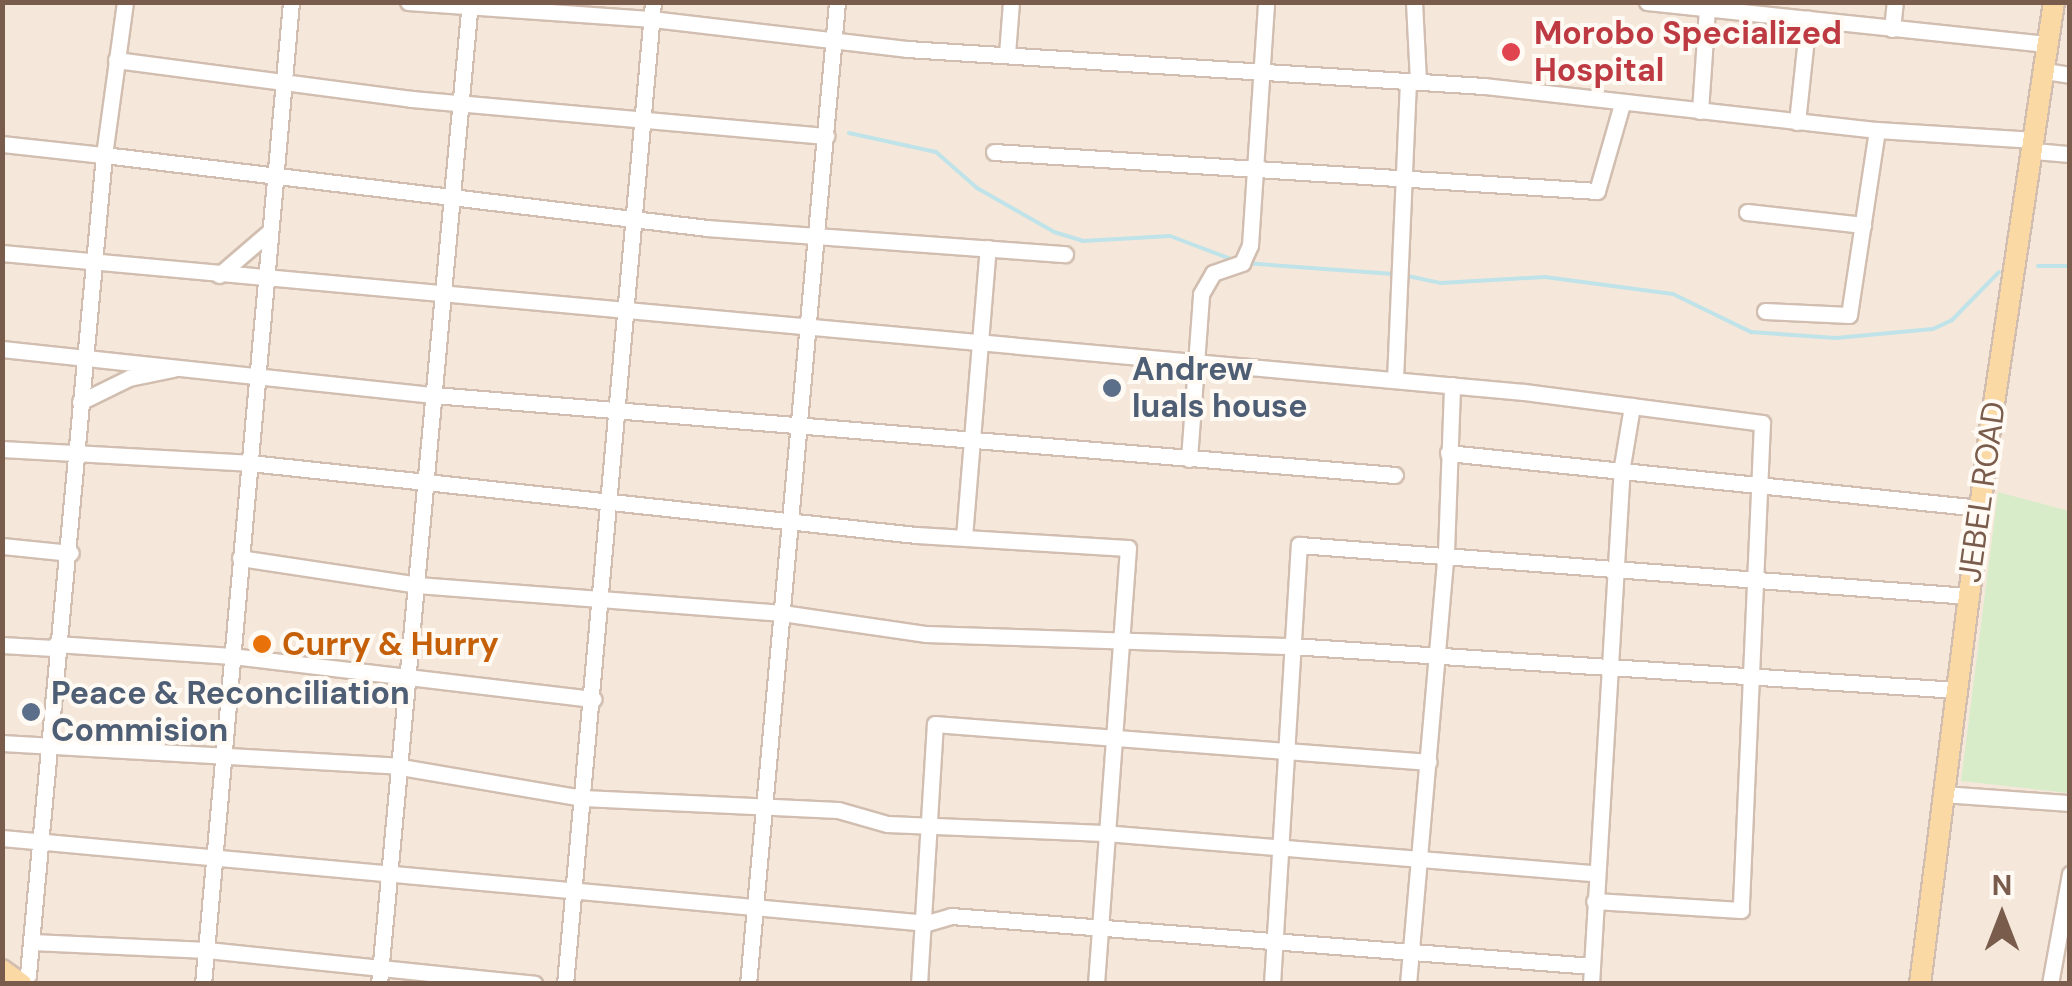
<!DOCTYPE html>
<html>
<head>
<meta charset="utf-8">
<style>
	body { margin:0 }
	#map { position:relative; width:2072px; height:986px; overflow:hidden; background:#fdf6ec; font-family:"DM Sans",sans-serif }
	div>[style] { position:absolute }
	.residential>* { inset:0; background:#f5e8da }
	.green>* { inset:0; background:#d8ecc9 }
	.stream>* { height:4px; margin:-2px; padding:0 2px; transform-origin:2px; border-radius:2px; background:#bfe3e8 }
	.roads { filter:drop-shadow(2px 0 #d1beb0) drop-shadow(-2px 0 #d1beb0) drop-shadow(0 2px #d1beb0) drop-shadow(0 -2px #d1beb0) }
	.minor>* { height:15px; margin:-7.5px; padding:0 7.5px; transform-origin:7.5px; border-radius:7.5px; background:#fff }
	.major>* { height:20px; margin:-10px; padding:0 10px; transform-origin:10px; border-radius:10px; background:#fbd9a5 }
	.dots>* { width:28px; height:28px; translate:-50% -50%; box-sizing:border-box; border:5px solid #fffaf3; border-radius:50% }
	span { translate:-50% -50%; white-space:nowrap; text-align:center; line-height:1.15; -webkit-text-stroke:8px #fffaf3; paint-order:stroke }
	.health-label { font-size:32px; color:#be3a42; font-weight:700 }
	.left { translate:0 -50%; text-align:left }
	.service-label { font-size:32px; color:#4e5e75; font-weight:700 }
	.street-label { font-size:32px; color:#7a5c4d }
	.food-label { font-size:32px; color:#c56008; font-weight:700 }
	.frame { position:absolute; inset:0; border:5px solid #7a5c4d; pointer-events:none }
	.north { position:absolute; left:1952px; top:866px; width:100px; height:100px; -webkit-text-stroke:8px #fffaf3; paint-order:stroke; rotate:0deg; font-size:28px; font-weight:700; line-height:40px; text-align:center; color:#7a5c4d }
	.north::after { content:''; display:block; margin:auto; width:35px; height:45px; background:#7a5c4d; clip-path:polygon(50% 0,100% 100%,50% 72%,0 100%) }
</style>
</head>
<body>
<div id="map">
	<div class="residential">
		<i style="clip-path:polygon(3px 3px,2069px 3px,2069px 983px,3px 983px)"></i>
	</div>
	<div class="green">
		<i style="clip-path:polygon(1998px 492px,2069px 511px,2069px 793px,1961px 781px)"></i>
	</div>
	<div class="stream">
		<i style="left:849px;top:133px;width:89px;rotate:12.3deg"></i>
		<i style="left:936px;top:152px;width:55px;rotate:41.3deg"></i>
		<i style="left:977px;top:188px;width:89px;rotate:29.7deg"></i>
		<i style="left:1054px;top:232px;width:30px;rotate:17deg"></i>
		<i style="left:1083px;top:241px;width:87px;rotate:-3.3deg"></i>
		<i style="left:1170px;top:236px;width:65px;rotate:20.7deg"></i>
		<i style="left:1244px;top:263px;width:150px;rotate:4.2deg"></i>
		<i style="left:2038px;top:266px;width:32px"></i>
		<i style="left:1403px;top:275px;width:39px;rotate:12deg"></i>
		<i style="left:1441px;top:283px;width:104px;rotate:-3.3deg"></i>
		<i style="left:1545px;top:277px;width:129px;rotate:7.6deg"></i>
		<i style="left:1673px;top:294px;width:87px;rotate:26deg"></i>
		<i style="left:1751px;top:332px;width:85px;rotate:4deg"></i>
		<i style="left:1836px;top:338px;width:97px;rotate:-5.3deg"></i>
		<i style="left:1933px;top:329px;width:21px;rotate:-25deg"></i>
		<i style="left:1952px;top:320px;width:67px;rotate:-45.6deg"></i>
	</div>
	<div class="roads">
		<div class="minor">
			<i style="left:125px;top:2px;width:154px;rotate:97.8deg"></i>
			<i style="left:104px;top:155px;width:607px;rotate:6.9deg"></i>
			<i style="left:707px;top:228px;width:359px;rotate:4.2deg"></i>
			<i style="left:408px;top:2px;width:245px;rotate:4deg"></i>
			<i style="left:652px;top:19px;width:257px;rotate:6.7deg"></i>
			<i style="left:907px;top:49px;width:578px;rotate:3.67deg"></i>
			<i style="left:1484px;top:86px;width:395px;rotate:6.4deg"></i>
			<i style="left:1877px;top:130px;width:158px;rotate:3.6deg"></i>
			<i style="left:1414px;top:2px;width:79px;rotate:87.1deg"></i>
			<i style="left:1647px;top:2px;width:404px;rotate:6deg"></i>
			<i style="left:1892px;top:29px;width:27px;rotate:-84deg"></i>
			<i style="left:1007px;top:54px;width:52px;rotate:-85.6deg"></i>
			<i style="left:116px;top:60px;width:298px;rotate:7.5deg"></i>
			<i style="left:411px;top:99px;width:417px;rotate:5.1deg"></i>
			<i style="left:2045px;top:71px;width:25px;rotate:9deg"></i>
			<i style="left:1700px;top:111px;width:102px;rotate:-86.1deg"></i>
			<i style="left:1797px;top:122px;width:104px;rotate:-83.9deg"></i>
			<i style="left:2px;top:144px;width:103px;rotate:6.2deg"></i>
			<i style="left:104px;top:155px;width:824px;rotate:95.3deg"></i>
			<i style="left:2034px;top:151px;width:36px;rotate:5deg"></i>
			<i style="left:994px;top:152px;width:604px;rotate:3.7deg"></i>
			<i style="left:1597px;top:191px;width:91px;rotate:-74deg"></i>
			<i style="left:1747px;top:212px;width:117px;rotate:6.4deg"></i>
			<i style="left:2px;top:253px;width:1528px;rotate:5.22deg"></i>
			<i style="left:1524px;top:392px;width:240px;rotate:7.4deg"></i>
			<i style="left:1762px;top:423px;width:487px;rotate:92.5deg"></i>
			<i style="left:1741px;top:910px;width:147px;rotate:-176.5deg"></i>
			<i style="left:219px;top:275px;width:65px;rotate:-40.6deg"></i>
			<i style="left:1765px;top:311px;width:84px;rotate:2.7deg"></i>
			<i style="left:1849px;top:315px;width:187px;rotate:-81.4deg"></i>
			<i style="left:2px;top:349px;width:434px;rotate:6.1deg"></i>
			<i style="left:434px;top:395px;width:964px;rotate:4.76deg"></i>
			<i style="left:1395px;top:379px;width:296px;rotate:-87.5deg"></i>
			<i style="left:80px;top:402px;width:55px;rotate:-26.1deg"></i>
			<i style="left:129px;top:378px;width:45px;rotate:-11.6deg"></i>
			<i style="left:2px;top:449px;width:248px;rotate:3.2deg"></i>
			<i style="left:250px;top:463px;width:670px;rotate:6.17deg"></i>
			<i style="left:916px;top:535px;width:212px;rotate:3.5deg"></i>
			<i style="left:1128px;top:548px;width:437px;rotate:94.2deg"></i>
			<i style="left:1448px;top:453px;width:535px;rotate:5.9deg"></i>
			<i style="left:1189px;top:459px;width:165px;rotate:-85.8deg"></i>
			<i style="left:1201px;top:294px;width:24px;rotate:-60deg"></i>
			<i style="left:1213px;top:273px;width:31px;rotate:-19deg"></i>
			<i style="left:1242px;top:263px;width:20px;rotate:-66deg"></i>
			<i style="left:1250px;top:245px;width:244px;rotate:-86.2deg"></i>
			<i style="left:964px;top:537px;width:290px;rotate:-85.3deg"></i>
			<i style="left:2px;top:546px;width:69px;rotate:5.8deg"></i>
			<i style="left:240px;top:558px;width:180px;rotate:8.6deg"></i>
			<i style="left:418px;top:585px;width:365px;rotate:4.4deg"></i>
			<i style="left:782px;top:613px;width:146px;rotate:8.3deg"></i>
			<i style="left:926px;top:634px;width:365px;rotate:1.9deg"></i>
			<i style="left:1291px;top:646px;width:667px;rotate:3.78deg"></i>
			<i style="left:56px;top:644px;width:176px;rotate:3.9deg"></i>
			<i style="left:232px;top:656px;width:364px;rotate:6.8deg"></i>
			<i style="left:2px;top:645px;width:51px;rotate:3.4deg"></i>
			<i style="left:2px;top:743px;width:394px;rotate:3.3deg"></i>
			<i style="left:395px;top:766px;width:191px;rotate:9.7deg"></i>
			<i style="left:583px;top:798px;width:255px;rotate:2.7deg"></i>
			<i style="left:838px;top:810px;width:51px;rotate:15.9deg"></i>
			<i style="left:887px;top:824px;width:217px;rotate:2.4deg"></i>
			<i style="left:1104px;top:833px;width:493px;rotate:4.7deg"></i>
			<i style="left:1943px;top:794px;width:127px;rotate:4.1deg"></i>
			<i style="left:2px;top:838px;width:929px;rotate:5.25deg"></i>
			<i style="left:927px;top:923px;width:25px;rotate:-16deg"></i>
			<i style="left:951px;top:916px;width:643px;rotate:4.46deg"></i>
			<i style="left:32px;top:942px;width:175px;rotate:2.6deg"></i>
			<i style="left:207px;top:950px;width:329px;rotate:5.9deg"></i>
			<i style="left:203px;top:984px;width:986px;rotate:-84.88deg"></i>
			<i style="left:379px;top:984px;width:986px;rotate:-84.71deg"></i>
			<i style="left:565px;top:984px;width:986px;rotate:-84.88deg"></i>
			<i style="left:748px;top:984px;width:986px;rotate:-84.82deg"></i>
			<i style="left:919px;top:984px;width:260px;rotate:-86.5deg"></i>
			<i style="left:935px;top:724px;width:495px;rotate:4.4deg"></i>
			<i style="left:1272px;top:984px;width:440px;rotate:-86.5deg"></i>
			<i style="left:1299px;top:545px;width:671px;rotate:4.36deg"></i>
			<i style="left:1408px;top:984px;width:434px;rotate:-85deg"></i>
			<i style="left:1446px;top:552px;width:167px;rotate:-87.9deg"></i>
			<i style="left:1591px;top:984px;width:519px;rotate:-86.58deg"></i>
			<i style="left:1622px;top:466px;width:61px;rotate:-80.5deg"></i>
			<i style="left:2050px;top:984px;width:112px;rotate:-79.7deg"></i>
		</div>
		<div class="major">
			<i style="left:2px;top:970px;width:24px;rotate:36deg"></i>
			<i style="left:1920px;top:984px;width:558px;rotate:-82.8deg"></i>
			<i style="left:1990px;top:430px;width:433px;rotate:-81.5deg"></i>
		</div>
	</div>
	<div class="dots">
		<i style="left:1511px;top:52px;background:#e0444e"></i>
		<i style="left:1112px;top:388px;background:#5c6f8a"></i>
		<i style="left:262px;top:644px;background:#e8710a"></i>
		<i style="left:31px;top:712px;background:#5c6f8a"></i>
	</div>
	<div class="health-label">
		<span class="left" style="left:1534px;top:52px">Morobo Specialized<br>Hospital</span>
	</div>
	<div class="service-label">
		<span class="left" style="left:1132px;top:388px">Andrew<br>luals house</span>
		<span class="left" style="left:51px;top:712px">Peace &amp; Reconciliation<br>Commision</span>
	</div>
	<div class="street-label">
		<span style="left:1982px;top:492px;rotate:-82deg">JEBEL ROAD</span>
	</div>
	<div class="food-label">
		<span class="left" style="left:282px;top:644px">Curry &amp; Hurry</span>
	</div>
	<div class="frame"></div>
	<div class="north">N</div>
</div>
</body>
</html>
